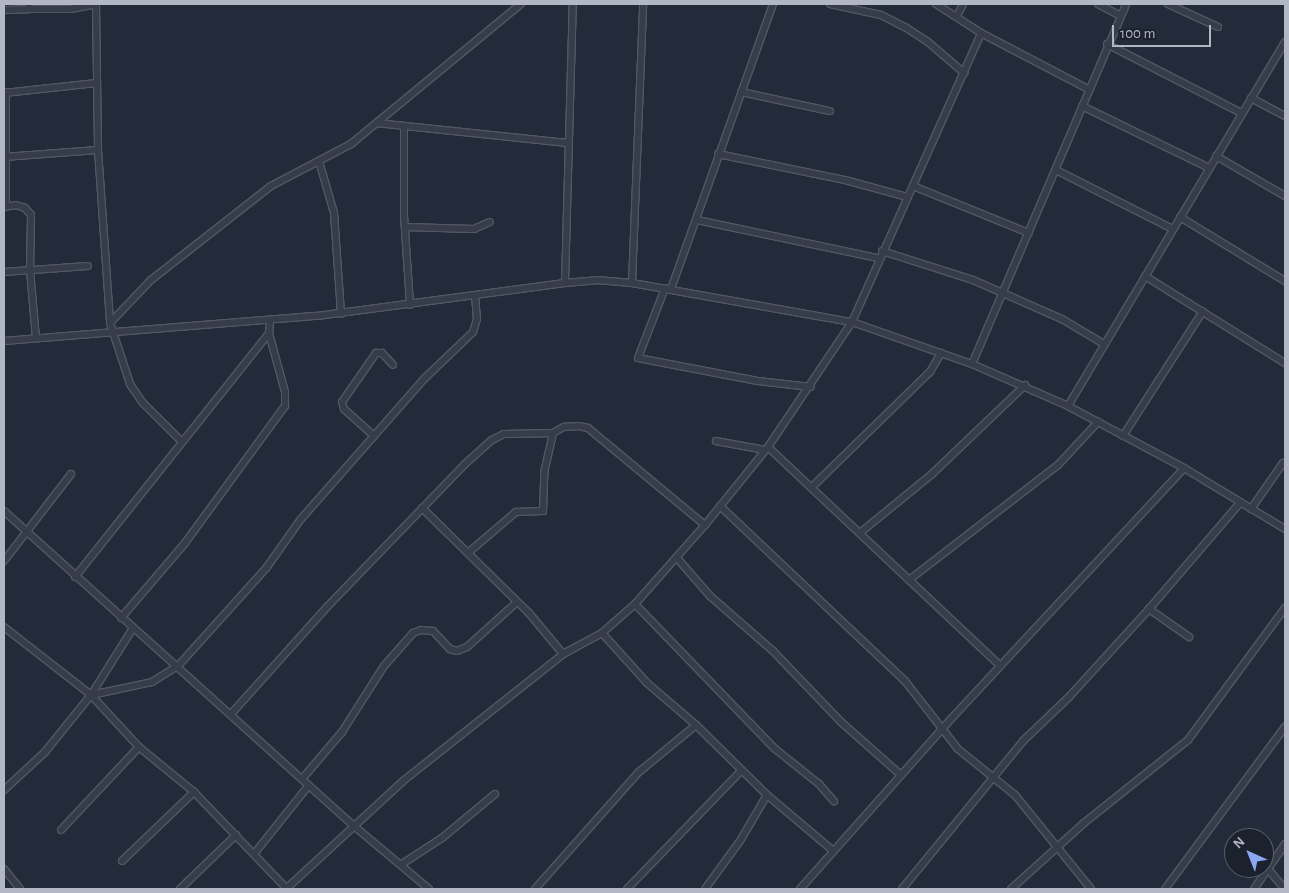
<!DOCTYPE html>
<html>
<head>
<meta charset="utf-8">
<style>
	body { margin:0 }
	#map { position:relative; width:1289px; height:893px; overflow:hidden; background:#232a39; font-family:"Alegreya Sans",sans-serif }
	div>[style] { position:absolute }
	.roads { filter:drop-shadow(1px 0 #525764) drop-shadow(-1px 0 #525764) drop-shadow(0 1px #525764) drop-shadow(0 -1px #525764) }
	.street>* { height:6px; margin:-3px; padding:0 3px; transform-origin:3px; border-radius:3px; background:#363c49 }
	span { translate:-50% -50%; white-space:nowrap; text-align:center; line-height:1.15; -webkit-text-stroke:5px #1c212e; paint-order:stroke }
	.frame { position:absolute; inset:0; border:5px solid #b2b7c5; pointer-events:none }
	.north { position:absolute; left:1224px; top:828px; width:50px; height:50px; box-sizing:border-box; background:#1c212e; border:1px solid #585d6a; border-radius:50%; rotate:316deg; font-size:14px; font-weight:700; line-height:20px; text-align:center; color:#b2b7c5 }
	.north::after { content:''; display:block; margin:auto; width:18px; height:22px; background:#8aa8f2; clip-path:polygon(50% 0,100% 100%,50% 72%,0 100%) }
	.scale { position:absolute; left:1112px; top:25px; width:99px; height:22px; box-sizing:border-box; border:2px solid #b2b7c5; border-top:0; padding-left:6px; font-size:15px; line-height:18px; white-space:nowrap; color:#b2b7c5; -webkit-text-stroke:4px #1c212e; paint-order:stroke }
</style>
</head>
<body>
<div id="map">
	<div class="roads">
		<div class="street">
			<i style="left:29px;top:4px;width:5px;rotate:90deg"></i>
			<i style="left:29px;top:9px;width:42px"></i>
			<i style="left:71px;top:9px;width:25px;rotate:-11deg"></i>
			<i style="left:96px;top:4px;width:146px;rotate:89.2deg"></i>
			<i style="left:98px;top:150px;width:173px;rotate:86deg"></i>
			<i style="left:110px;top:323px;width:64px;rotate:71.8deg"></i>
			<i style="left:130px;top:384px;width:23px;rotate:56deg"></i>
			<i style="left:143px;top:403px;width:54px;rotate:45deg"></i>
			<i style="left:830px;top:4px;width:52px;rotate:12.2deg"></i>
			<i style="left:881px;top:15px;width:27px;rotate:27deg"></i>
			<i style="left:905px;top:27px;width:27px;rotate:33deg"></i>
			<i style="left:928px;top:42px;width:48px;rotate:40.7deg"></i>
			<i style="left:936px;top:4px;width:54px;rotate:32.8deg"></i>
			<i style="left:981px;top:33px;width:121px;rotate:27.6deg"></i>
			<i style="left:1098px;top:4px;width:26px;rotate:28deg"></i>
			<i style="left:1168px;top:4px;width:55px;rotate:24.7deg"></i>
			<i style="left:4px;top:10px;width:25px;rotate:-2deg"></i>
			<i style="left:957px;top:16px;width:13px;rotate:-63deg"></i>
			<i style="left:1107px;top:44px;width:151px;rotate:27.2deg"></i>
			<i style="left:6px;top:92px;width:114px;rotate:90deg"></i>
			<i style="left:741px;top:92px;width:91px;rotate:12.1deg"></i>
			<i style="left:4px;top:93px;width:93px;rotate:-6.2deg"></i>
			<i style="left:1251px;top:98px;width:38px;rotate:28deg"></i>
			<i style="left:1082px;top:106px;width:141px;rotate:26deg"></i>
			<i style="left:377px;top:123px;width:191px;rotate:6deg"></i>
			<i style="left:404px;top:129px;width:87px;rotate:90deg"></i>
			<i style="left:404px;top:216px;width:89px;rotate:86.1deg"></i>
			<i style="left:718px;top:154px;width:130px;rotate:11.6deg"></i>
			<i style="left:845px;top:180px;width:64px;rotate:15.3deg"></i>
			<i style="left:1216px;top:156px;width:80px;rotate:30.1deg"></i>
			<i style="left:4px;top:157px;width:94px;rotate:-4.3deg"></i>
			<i style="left:319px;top:161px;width:54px;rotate:73.9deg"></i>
			<i style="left:334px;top:213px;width:101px;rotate:86deg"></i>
			<i style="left:1056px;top:170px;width:131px;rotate:26.8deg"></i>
			<i style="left:913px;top:186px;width:125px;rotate:22.1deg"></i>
			<i style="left:4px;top:207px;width:12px;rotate:-9deg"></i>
			<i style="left:16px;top:205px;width:9px;rotate:18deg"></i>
			<i style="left:25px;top:208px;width:9px;rotate:49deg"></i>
			<i style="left:31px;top:215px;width:55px;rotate:91deg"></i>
			<i style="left:30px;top:270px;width:68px;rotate:85deg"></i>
			<i style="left:1180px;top:217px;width:123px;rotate:31.4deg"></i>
			<i style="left:697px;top:220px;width:185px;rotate:11.9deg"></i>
			<i style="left:405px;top:227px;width:69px;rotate:1.7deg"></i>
			<i style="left:474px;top:229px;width:17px;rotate:-24deg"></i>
			<i style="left:882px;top:251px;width:96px;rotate:17.7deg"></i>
			<i style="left:973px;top:280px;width:97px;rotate:23.7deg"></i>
			<i style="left:1062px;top:319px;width:49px;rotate:30.8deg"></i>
			<i style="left:4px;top:272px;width:84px;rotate:-4.1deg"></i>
			<i style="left:1145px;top:276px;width:165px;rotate:31.9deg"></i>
			<i style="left:565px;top:283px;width:279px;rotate:-88.4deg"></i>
			<i style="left:632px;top:283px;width:279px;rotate:-87.7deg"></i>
			<i style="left:665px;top:288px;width:75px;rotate:111.1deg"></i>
			<i style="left:638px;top:358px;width:122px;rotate:10.9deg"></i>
			<i style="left:758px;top:381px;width:53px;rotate:6.5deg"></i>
			<i style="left:671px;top:289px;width:303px;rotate:-70.3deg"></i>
			<i style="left:110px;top:323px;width:59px;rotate:-46.4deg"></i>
			<i style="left:151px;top:280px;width:152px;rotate:-38.1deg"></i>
			<i style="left:271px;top:186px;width:90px;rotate:-27.7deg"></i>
			<i style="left:351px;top:144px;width:220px;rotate:-39.5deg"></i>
			<i style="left:4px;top:341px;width:314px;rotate:-4.6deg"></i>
			<i style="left:317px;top:316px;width:250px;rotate:-7.6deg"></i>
			<i style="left:565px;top:283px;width:32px;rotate:-5deg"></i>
			<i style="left:597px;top:280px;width:35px;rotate:5deg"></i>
			<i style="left:632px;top:283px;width:223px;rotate:10.1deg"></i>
			<i style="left:852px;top:322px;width:127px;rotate:19.3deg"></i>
			<i style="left:972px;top:364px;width:105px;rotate:23.6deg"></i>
			<i style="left:1068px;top:406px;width:132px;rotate:28.1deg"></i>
			<i style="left:1184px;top:468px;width:118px;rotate:31.1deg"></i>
			<i style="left:972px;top:364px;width:392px;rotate:-66.8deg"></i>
			<i style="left:1068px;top:406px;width:424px;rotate:-59.2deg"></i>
			<i style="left:374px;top:436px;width:40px;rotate:-138deg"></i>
			<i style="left:344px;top:409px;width:7px;rotate:-106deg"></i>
			<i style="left:342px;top:402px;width:60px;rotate:-55.2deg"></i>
			<i style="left:376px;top:353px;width:6px"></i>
			<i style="left:382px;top:353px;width:16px;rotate:47deg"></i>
			<i style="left:1123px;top:436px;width:148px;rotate:-57.4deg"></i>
			<i style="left:716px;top:441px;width:50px;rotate:10.4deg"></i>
			<i style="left:768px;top:447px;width:319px;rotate:43.3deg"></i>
			<i style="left:813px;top:486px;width:163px;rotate:-44.3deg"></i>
			<i style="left:930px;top:372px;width:22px;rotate:-60deg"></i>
			<i style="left:720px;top:506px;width:255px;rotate:43.4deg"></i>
			<i style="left:905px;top:681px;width:86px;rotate:52.1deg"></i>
			<i style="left:958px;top:749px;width:73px;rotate:38.9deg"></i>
			<i style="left:1015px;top:795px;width:121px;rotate:51deg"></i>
			<i style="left:422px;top:508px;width:150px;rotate:44.5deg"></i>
			<i style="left:529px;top:613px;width:53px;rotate:50.3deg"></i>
			<i style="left:1251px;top:509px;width:56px;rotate:-55.2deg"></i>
			<i style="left:4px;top:511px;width:471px;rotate:42deg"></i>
			<i style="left:354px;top:826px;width:98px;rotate:40deg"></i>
			<i style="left:861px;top:532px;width:92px;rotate:-39.2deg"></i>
			<i style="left:932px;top:474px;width:129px;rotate:-43.7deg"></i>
			<i style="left:469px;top:552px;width:62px;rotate:-40.4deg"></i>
			<i style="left:516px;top:512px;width:27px;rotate:-2deg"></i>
			<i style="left:543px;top:511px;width:38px;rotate:-88deg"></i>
			<i style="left:544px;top:473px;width:41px;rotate:-77.3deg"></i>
			<i style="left:677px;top:558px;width:50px;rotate:49deg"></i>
			<i style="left:710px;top:596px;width:84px;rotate:41.1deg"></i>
			<i style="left:773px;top:651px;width:98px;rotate:46.2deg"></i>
			<i style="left:841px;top:722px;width:80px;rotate:41.5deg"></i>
			<i style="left:4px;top:561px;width:110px;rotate:-52.4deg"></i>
			<i style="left:75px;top:577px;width:312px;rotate:-51.5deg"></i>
			<i style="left:909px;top:580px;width:188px;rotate:-37.7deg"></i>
			<i style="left:1058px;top:465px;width:59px;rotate:-47.1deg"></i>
			<i style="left:635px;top:604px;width:200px;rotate:46deg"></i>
			<i style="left:774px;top:748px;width:58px;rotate:38.7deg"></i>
			<i style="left:819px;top:784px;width:23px;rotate:49deg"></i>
			<i style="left:1149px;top:609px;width:49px;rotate:35deg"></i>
			<i style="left:121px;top:618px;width:99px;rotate:-49.5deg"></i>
			<i style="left:185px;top:543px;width:170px;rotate:-53.9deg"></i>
			<i style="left:285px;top:406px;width:14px;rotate:-90deg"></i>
			<i style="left:285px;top:392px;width:61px;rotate:-105.2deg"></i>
			<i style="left:269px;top:333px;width:12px;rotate:-85deg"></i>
			<i style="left:4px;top:627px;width:110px;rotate:38deg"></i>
			<i style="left:91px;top:695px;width:71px;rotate:47.3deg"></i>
			<i style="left:139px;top:747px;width:71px;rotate:39.3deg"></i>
			<i style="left:194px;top:792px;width:134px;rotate:46.2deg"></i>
			<i style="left:602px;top:633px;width:67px;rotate:48deg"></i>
			<i style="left:647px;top:683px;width:65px;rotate:40.6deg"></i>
			<i style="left:696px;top:725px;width:100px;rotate:44.6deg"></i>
			<i style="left:767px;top:795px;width:85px;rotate:40.2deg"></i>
			<i style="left:91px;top:695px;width:62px;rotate:-12deg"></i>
			<i style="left:152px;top:682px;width:31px;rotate:-32deg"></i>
			<i style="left:178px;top:666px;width:133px;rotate:-48deg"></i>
			<i style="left:267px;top:567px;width:59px;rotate:-54.7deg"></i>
			<i style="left:301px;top:519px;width:188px;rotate:-48.7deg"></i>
			<i style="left:425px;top:378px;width:66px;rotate:-43.8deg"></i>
			<i style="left:473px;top:332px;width:14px;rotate:-73deg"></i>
			<i style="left:477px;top:319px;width:23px;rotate:-95deg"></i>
			<i style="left:231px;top:714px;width:144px;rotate:-48.1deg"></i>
			<i style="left:327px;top:607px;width:197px;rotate:-46deg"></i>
			<i style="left:464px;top:465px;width:38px;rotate:-42deg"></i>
			<i style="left:492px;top:440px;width:13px;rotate:-27deg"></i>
			<i style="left:504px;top:434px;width:49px;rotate:-1.2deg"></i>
			<i style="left:553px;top:433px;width:13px;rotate:-29deg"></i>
			<i style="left:564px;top:427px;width:15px;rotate:-4deg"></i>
			<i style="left:579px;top:426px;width:9px;rotate:13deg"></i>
			<i style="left:588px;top:428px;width:152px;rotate:39.7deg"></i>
			<i style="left:302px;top:779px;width:62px;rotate:-49.6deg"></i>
			<i style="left:342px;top:732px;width:78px;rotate:-57.5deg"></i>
			<i style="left:384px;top:666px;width:44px;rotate:-48.7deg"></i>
			<i style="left:413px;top:633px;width:9px;rotate:-21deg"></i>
			<i style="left:421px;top:630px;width:12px;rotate:5deg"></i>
			<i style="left:433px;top:631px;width:25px;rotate:47deg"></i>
			<i style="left:450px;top:649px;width:7px;rotate:16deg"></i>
			<i style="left:457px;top:651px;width:11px;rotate:-22deg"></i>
			<i style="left:467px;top:647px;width:67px;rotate:-42deg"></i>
			<i style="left:4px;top:790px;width:56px;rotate:-42.8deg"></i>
			<i style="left:45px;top:752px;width:73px;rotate:-51.1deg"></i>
			<i style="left:91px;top:695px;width:79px;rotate:-57.9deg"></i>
			<i style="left:61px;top:830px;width:114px;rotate:-46.8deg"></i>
			<i style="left:254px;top:854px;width:88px;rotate:-51.4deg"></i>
			<i style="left:122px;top:861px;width:100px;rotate:-43.8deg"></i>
			<i style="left:402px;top:864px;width:48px;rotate:-33deg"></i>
			<i style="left:442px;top:838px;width:69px;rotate:-39.7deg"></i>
			<i style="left:4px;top:869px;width:26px;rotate:51deg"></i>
			<i style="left:1268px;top:869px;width:26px;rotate:50deg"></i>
			<i style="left:180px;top:889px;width:78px;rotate:-44deg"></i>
			<i style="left:286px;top:889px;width:159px;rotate:-42.7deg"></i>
			<i style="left:403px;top:781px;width:204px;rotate:-38.4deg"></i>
			<i style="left:563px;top:654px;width:44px;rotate:-28.3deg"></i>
			<i style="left:602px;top:633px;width:44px;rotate:-41.3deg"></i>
			<i style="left:635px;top:604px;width:106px;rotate:-48.5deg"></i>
			<i style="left:705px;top:525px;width:100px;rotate:-51.1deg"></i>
			<i style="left:768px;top:447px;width:151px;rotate:-56.1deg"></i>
			<i style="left:852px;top:322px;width:316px;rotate:-65.9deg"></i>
			<i style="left:535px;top:889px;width:157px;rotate:-48.4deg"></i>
			<i style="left:639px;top:772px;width:74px;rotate:-39.5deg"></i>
			<i style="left:627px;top:889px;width:164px;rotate:-46deg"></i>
			<i style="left:705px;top:889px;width:59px;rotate:-53.9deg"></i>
			<i style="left:740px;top:841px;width:53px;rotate:-59.6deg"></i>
			<i style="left:800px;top:889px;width:227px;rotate:-48.4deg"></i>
			<i style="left:951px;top:719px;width:342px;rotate:-47.1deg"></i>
			<i style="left:902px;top:889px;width:191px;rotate:-50.7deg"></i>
			<i style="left:1023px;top:741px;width:64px;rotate:-43.7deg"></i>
			<i style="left:1069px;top:697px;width:119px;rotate:-47.7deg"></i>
			<i style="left:1149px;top:609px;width:140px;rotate:-49.4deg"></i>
			<i style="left:1011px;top:889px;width:98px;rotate:-42.1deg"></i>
			<i style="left:1084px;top:823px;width:133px;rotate:-38.6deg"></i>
			<i style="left:1188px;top:740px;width:164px;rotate:-53.7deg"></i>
			<i style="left:1165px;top:889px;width:202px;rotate:-53.5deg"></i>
			<i style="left:1254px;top:889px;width:55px;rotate:-55.4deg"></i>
		</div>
	</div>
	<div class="frame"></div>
	<div class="north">N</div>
	<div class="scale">100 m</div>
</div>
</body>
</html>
